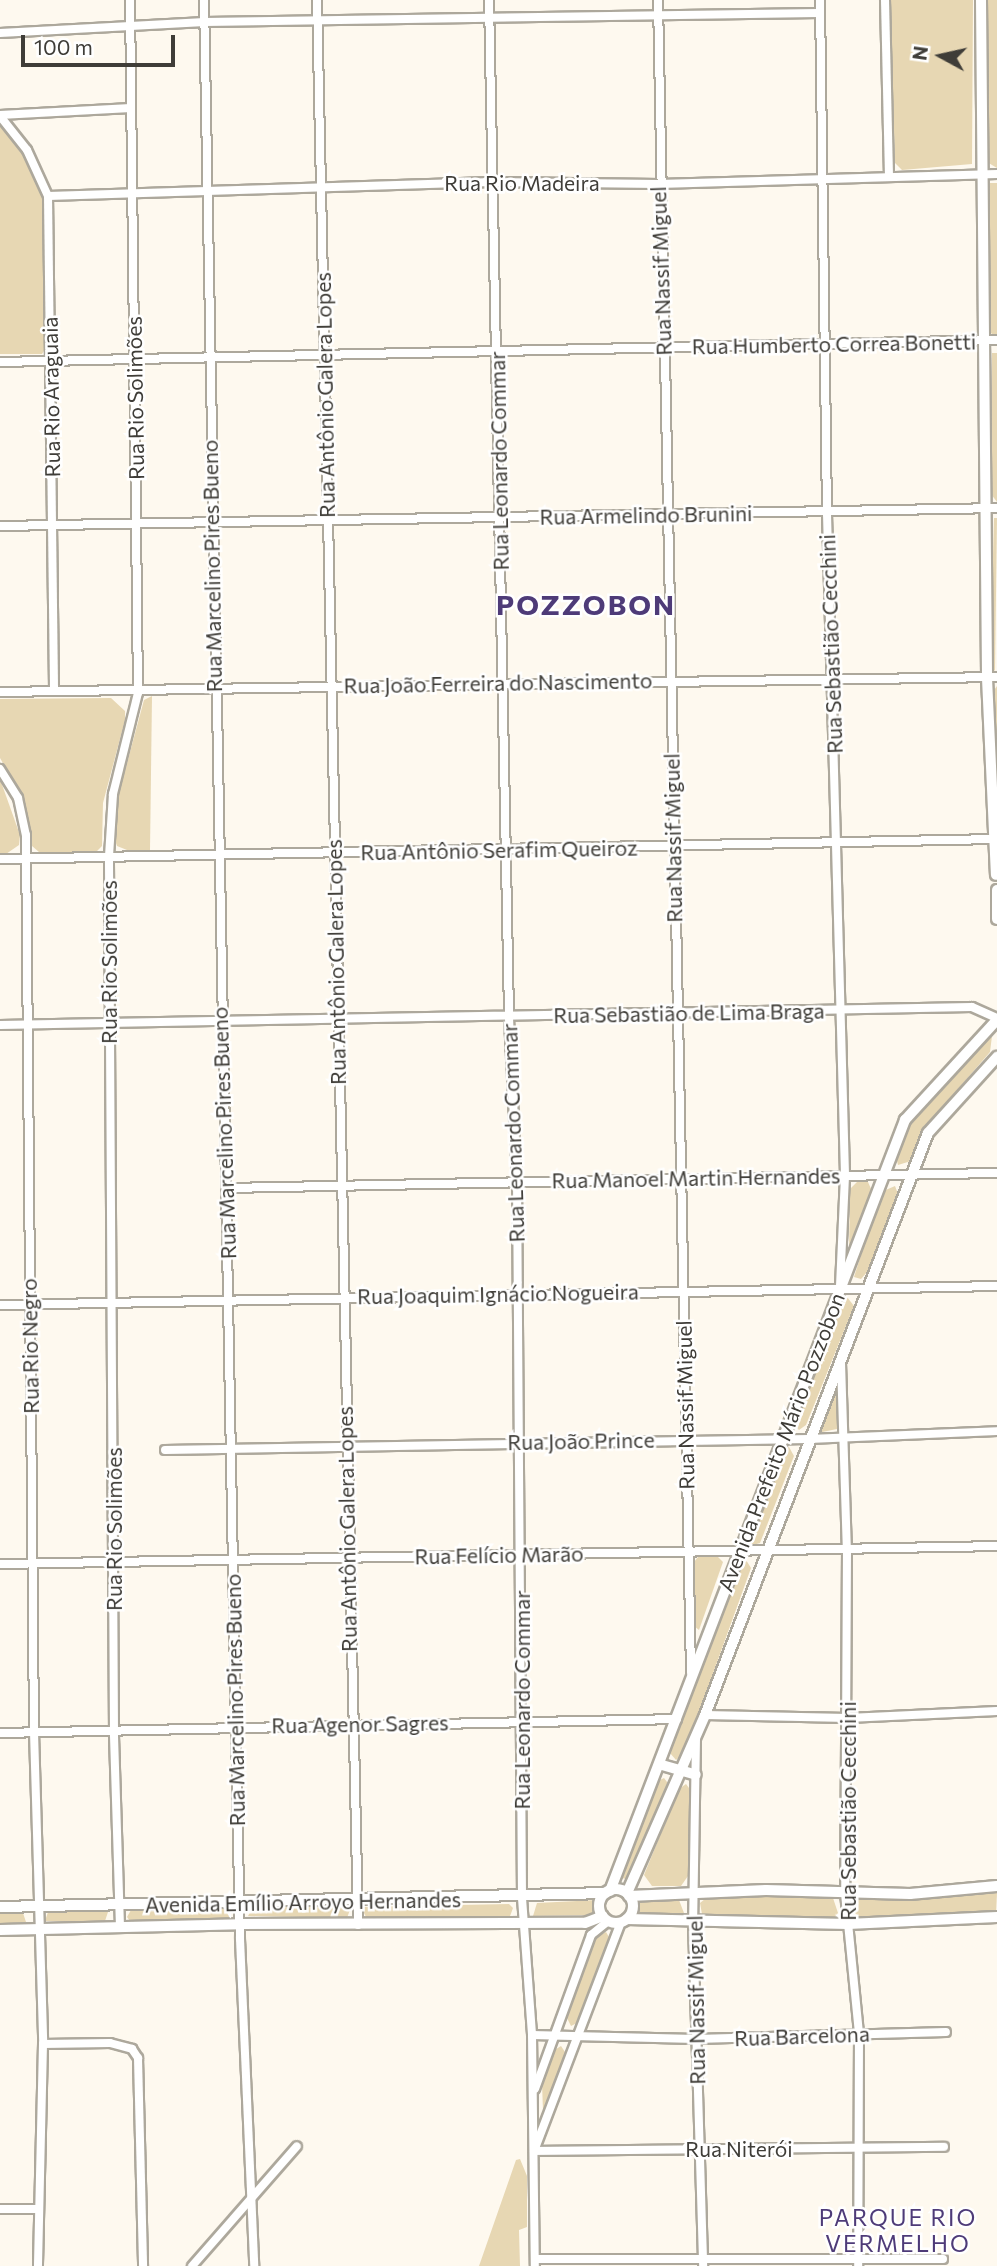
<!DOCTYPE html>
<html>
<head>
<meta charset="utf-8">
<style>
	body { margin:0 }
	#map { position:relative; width:997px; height:2266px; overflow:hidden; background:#fef9ef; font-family:Commissioner,sans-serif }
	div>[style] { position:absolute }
	.green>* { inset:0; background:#e7d7b3 }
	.roads { filter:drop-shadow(2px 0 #ada89c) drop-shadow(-2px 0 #ada89c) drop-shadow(0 2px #ada89c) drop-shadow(0 -2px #ada89c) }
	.minor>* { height:8px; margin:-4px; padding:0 4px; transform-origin:4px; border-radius:4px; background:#fff }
	.tertiary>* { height:10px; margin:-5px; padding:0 5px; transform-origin:5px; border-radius:5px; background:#fff }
	.secondary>* { height:10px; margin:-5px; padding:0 5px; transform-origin:5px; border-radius:5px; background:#fff }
	.secondary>.ring { margin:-5px; padding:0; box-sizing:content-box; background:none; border:10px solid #fff; border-radius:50% }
	span { translate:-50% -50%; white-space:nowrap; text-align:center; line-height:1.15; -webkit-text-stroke:5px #fff; paint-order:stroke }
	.street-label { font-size:21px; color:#3f3d38 }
	.neighbourhood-label { font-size:23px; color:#4e3b78; letter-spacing:2px }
	.district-label { font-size:28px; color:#4e3b78; font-weight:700; letter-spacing:2px }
	.north { position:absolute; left:906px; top:21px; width:70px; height:70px; -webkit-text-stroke:5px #fff; paint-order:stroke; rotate:278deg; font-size:19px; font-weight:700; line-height:28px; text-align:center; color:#3f3d38 }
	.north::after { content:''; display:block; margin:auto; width:24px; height:32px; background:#3f3d38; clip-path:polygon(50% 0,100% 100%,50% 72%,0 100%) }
	.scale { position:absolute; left:21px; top:35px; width:154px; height:32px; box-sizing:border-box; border:4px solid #3f3d38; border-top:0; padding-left:9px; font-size:21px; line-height:24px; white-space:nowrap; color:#3f3d38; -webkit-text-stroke:5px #fff; paint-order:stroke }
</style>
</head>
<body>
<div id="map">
	<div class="green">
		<i style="clip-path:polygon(890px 0,973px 0,972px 164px,902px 170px,895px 163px)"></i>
		<i style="clip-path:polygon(984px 0,997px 0,997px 168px,987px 162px)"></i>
		<i style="clip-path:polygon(0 124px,23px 152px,43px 196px,47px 346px,42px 354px,0 354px)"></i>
		<i style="clip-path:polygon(990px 183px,997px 183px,997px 335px,993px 335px,989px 331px)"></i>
		<i style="clip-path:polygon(992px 353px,997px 353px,997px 502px,991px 494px)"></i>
		<i style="clip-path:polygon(994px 518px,997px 518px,995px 671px,990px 666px)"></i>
		<i style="clip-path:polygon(997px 686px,997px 764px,992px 693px)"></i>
		<i style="clip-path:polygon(152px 696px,150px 851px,127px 850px,117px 846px,114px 837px,116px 804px,144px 700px)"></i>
		<i style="clip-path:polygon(111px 698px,125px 711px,125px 720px,103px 803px,102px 846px,96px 852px,39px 852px,32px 846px,22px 796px,0 758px,0 699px)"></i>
		<i style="clip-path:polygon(0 779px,20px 835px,19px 845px,6px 854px,0 854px)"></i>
		<i style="clip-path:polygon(989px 1034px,992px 1036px,990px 1052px,921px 1132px,911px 1161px,898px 1165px,896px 1157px,913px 1118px)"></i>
		<i style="clip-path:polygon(858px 1181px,868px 1182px,872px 1191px,849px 1253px,850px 1189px)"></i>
		<i style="clip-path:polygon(895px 1186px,898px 1194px,868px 1271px,861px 1279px,854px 1277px,881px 1192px)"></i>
		<i style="clip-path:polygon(847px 1297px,854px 1306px,806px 1425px,799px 1430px,793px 1424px,839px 1302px)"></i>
		<i style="clip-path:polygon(832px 1393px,838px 1396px,837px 1429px,822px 1432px,819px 1426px)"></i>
		<i style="clip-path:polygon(789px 1447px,794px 1456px,760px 1543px,753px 1545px,748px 1538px,781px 1451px)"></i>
		<i style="clip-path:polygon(698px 1557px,718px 1557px,723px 1562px,699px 1630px,694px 1626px,694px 1562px)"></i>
		<i style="clip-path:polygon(746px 1560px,751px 1568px,684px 1754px,676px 1760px,670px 1753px,738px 1563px)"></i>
		<i style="clip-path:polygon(664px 1778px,670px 1786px,629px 1880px,622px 1878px,621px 1871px,658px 1781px)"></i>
		<i style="clip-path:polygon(686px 1784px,692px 1792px,688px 1876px,681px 1886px,652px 1886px,644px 1875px,679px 1789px)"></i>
		<i style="clip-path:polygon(997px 1893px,996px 1913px,860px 1918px,855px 1913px,858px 1899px)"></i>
		<i style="clip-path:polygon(767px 1895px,833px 1898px,838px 1913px,834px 1918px,708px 1918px,702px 1914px,700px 1903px,705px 1899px)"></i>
		<i style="clip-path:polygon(597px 1900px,598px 1915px,533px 1916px,537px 1903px)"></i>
		<i style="clip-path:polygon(638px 1900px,679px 1900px,684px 1913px,680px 1918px,635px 1916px)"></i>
		<i style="clip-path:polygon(345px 1904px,351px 1907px,347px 1918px,248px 1916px,253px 1907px)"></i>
		<i style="clip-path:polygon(509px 1904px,513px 1908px,509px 1919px,367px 1919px,361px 1907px)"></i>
		<i style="clip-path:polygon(226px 1906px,231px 1909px,228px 1921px,130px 1921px,127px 1917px,131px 1910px)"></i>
		<i style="clip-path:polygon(103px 1909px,108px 1912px,105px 1921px,45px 1921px,48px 1912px)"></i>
		<i style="clip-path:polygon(22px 1910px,26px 1922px,0 1924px,0 1911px)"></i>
		<i style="clip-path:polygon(606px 1932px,609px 1937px,577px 2023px,571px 2026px,566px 2016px,596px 1937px)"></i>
		<i style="clip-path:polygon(561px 2046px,567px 2055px,543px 2111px,542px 2083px,553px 2051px)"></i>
		<i style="clip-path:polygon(520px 2159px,527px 2176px,527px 2227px,519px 2230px,520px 2266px,479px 2266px,516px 2160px)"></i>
	</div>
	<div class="roads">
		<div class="minor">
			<i style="left:204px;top:0;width:1939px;rotate:88.94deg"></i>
			<i style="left:240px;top:1939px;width:327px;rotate:87.5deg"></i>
			<i style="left:317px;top:0;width:1925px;rotate:88.78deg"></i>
			<i style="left:489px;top:0;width:1018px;rotate:88.87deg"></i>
			<i style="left:509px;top:1018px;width:162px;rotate:87.2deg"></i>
			<i style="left:517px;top:1180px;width:718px;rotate:89.6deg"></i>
			<i style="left:522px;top:1898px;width:137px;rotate:85.8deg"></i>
			<i style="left:532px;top:2035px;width:231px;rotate:89.3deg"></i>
			<i style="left:658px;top:0;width:1673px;rotate:88.87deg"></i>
			<i style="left:820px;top:0;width:514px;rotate:89.22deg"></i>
			<i style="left:827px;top:514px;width:662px;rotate:88.44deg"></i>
			<i style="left:845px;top:1176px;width:109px;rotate:92.6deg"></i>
			<i style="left:885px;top:0;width:177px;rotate:88.7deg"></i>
			<i style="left:0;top:33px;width:205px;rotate:-3.1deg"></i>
			<i style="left:205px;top:22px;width:614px;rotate:-0.84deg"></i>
			<i style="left:0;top:115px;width:131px;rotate:-3.1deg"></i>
			<i style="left:0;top:116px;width:43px;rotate:51.5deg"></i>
			<i style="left:27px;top:150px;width:51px;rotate:65.5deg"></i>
			<i style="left:48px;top:196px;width:495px;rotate:89.3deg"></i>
			<i style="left:48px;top:196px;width:444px;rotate:-1.8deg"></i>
			<i style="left:492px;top:182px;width:167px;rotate:0.7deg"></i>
			<i style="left:659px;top:184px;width:338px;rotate:-1.7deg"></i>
			<i style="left:0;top:362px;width:997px;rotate:-1.26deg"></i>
			<i style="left:0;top:526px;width:997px;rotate:-1.03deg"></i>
			<i style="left:0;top:692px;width:997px;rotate:-0.86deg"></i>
			<i style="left:0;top:769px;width:34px;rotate:58deg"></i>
			<i style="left:18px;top:798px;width:38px;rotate:78deg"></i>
			<i style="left:26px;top:835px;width:897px;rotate:89.49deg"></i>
			<i style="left:34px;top:1732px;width:312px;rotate:88.3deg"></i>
			<i style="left:43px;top:2044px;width:222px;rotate:91.3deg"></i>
			<i style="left:0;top:859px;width:997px;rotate:-1.15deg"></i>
			<i style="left:0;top:1025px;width:972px;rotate:-1.06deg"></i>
			<i style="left:972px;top:1007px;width:27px;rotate:24deg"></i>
			<i style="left:227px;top:1188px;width:770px;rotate:-1.12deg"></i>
			<i style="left:0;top:1305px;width:997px;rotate:-1.09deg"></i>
			<i style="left:841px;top:1363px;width:187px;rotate:88.2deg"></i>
			<i style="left:847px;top:1550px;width:343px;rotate:90.3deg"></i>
			<i style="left:845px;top:1893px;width:142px;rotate:84.3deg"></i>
			<i style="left:859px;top:2034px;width:232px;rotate:90.2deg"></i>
			<i style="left:165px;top:1450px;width:644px;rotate:-0.98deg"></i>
			<i style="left:809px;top:1439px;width:188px;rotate:-2.4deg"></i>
			<i style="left:0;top:1564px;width:997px;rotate:-1.03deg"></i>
			<i style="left:705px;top:1715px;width:143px;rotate:1.2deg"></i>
			<i style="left:848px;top:1718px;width:149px;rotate:-2.7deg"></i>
			<i style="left:0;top:1733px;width:677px;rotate:-1.18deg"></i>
			<i style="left:696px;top:1738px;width:185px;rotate:90.9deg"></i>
			<i style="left:693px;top:1923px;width:343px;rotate:88.3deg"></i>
			<i style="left:621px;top:1922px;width:245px;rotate:110.8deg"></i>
			<i style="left:534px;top:2151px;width:410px;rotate:-0.6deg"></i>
			<i style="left:120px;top:1927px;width:196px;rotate:-91.8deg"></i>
			<i style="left:114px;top:1731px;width:875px;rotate:-90.33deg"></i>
			<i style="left:109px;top:856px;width:62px;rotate:-86.3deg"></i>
			<i style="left:113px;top:794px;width:104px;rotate:-76.1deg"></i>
			<i style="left:138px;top:693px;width:693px;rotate:-90.66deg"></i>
			<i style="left:532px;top:2035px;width:164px;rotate:1.4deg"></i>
			<i style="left:696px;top:2039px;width:250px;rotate:-1.6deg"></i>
			<i style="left:43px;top:2044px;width:67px;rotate:-0.9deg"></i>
			<i style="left:110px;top:2043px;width:23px;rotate:15deg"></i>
			<i style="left:132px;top:2049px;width:11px;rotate:56deg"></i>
			<i style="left:138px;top:2058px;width:208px;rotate:88.6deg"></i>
			<i style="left:535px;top:2089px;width:164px;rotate:-70deg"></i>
			<i style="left:591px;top:1935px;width:22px;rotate:-39deg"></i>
			<i style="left:0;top:2209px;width:37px"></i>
			<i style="left:535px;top:2259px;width:408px"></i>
			<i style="left:192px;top:2266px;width:159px;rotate:-48.8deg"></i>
		</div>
		<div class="tertiary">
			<i style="left:662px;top:1765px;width:35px;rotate:16deg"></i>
			<i style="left:610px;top:1891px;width:826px;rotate:-69.06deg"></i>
			<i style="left:905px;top:1120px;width:136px;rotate:-47.4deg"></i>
			<i style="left:627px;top:1893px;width:194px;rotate:-66.3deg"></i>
			<i style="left:705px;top:1715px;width:623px;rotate:-69.04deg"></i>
			<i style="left:928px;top:1133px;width:103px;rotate:-47.8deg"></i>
		</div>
		<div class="secondary">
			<i style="left:981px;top:0;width:678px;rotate:89.49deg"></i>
			<i style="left:987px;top:678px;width:197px;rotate:87.4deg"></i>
			<i style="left:997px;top:890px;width:29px;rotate:90deg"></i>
			<i class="ring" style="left:599px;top:1889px;width:24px;height:24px"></i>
			<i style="left:629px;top:1896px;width:137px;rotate:-2.5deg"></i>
			<i style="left:766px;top:1890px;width:144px;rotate:1.6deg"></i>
			<i style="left:910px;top:1894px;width:87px;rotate:-5.3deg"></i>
			<i style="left:0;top:1907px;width:606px;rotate:-1.32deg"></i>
			<i style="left:627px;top:1919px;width:221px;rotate:1.3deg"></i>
			<i style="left:848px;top:1924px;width:149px;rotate:-2.7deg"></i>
			<i style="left:0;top:1930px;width:240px;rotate:-1.4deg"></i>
			<i style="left:240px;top:1924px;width:345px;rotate:-0.2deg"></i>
			<i style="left:585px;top:1923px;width:19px;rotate:-21deg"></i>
		</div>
	</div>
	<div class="street-label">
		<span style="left:522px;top:183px">Rua Rio Madeira</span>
		<span style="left:661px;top:271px;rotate:-92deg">Rua Nassif Miguel</span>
		<span style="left:834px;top:344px;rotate:-1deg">Rua Humberto Correa Bonetti</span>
		<span style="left:325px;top:395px;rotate:-91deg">Rua Antônio Galera Lopes</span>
		<span style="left:51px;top:397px;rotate:-91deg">Rua Rio Araguaia</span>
		<span style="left:135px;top:398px;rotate:-91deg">Rua Rio Solimões</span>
		<span style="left:499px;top:461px;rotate:-91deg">Rua Leonardo Commar</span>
		<span style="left:646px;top:515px;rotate:-1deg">Rua Armelindo Brunini</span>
		<span style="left:212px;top:566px;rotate:-91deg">Rua Marcelino Pires Bueno</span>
		<span style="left:831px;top:644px;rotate:-92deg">Rua Sebastião Cecchini</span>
		<span style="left:498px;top:683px;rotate:-1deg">Rua João Ferreira do Nascimento</span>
		<span style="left:673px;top:838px;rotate:-91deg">Rua Nassif Miguel</span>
		<span style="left:499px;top:850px;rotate:-1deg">Rua Antônio Serafim Queiroz</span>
		<span style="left:109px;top:962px;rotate:-90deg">Rua Rio Solimões</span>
		<span style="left:336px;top:962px;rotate:-91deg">Rua Antônio Galera Lopes</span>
		<span style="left:689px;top:1013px;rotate:-1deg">Rua Sebastião de Lima Braga</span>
		<span style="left:224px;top:1133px;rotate:-92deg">Rua Marcelino Pires Bueno</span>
		<span style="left:513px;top:1133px;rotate:-92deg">Rua Leonardo Commar</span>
		<span style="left:696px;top:1178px;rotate:-1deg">Rua Manoel Martin Hernandes</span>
		<span style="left:498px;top:1294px;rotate:-1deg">Rua Joaquim Ignácio Nogueira</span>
		<span style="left:30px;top:1346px;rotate:-91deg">Rua Rio Negro</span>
		<span style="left:685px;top:1405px;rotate:-91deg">Rua Nassif Miguel</span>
		<span style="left:581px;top:1441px;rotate:-1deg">Rua João Prince</span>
		<span style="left:781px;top:1442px;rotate:-69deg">Avenida Prefeito Mário Pozzobon</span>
		<span style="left:114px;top:1529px;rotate:-90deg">Rua Rio Solimões</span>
		<span style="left:347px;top:1529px;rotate:-91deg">Rua Antônio Galera Lopes</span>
		<span style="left:499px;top:1555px;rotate:-1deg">Rua Felício Marão</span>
		<span style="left:235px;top:1700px;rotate:-91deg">Rua Marcelino Pires Bueno</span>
		<span style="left:522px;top:1700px;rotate:-90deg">Rua Leonardo Commar</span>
		<span style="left:360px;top:1724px;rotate:-1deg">Rua Agenor Sagres</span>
		<span style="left:848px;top:1811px;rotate:-90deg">Rua Sebastião Cecchini</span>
		<span style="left:303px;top:1902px;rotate:-1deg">Avenida Emílio Arroyo Hernandes</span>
		<span style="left:696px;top:2000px;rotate:-91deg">Rua Nassif Miguel</span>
		<span style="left:802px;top:2036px;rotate:-2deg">Rua Barcelona</span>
		<span style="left:739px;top:2149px">Rua Niterói</span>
	</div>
	<div class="neighbourhood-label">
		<span style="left:898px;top:2230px">PARQUE RIO<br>VERMELHO</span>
	</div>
	<div class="district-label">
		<span style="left:586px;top:604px">POZZOBON</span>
	</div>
	<div class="north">N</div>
	<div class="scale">100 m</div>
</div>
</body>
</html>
